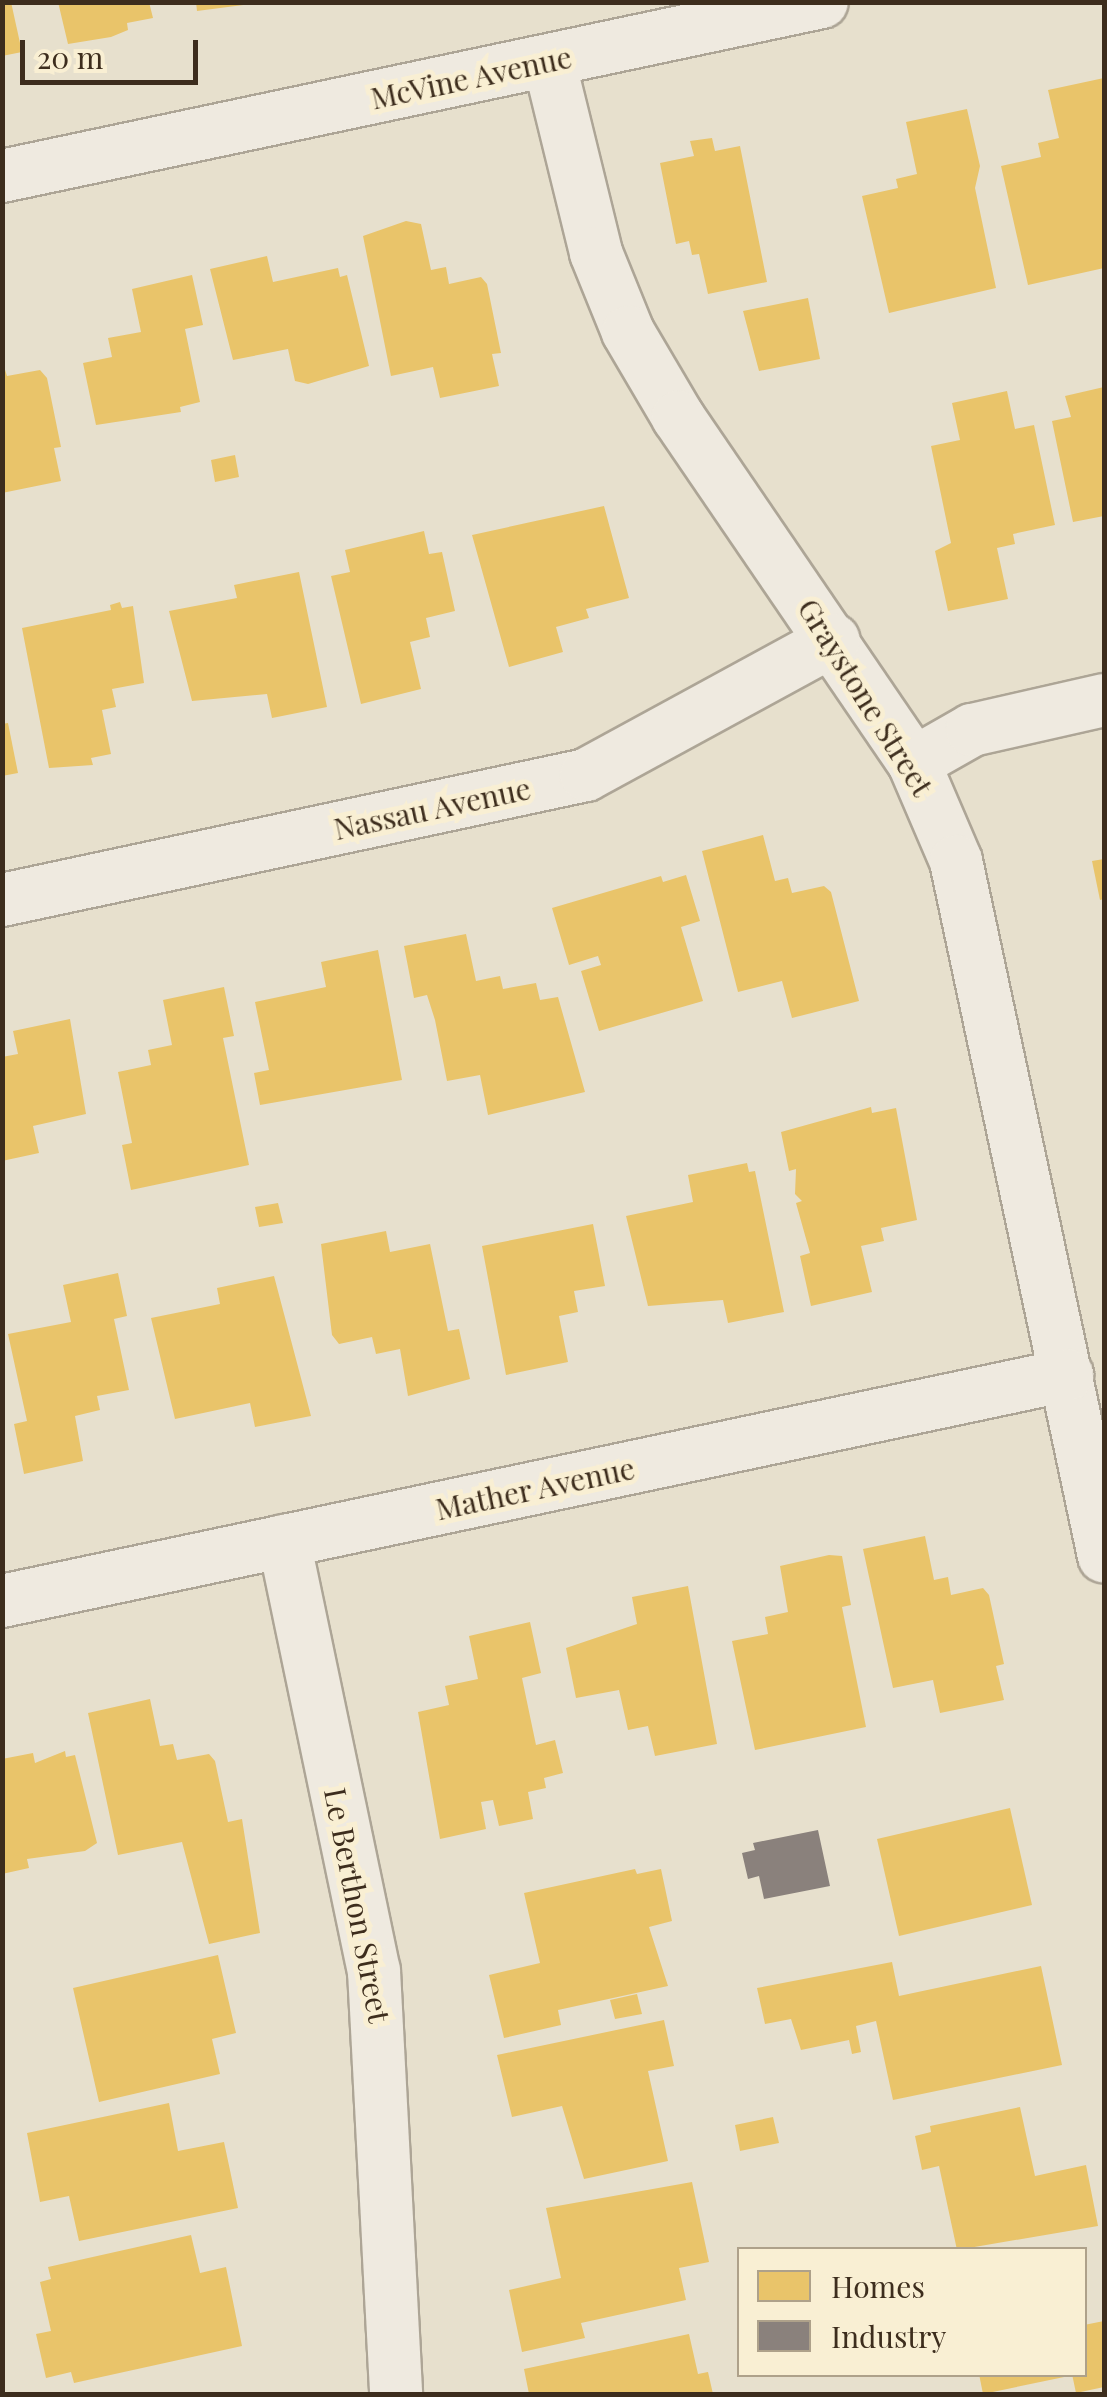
<!DOCTYPE html>
<html>
<head>
<meta charset="utf-8">
<style>
	body { margin:0 }
	#map { position:relative; width:1107px; height:2397px; overflow:hidden; background:#e7e0cd; font-family:"Playfair Display",serif }
	div>[style] { position:absolute }
	.homes>* { inset:0; background:#e9c46a }
	.industry>* { inset:0; background:#8a817c }
	.roads { filter:drop-shadow(2px 0 #ada596) drop-shadow(-2px 0 #ada596) drop-shadow(0 2px #ada596) drop-shadow(0 -2px #ada596) }
	.minor>* { height:52px; margin:-26px; padding:0 26px; transform-origin:26px; border-radius:26px; background:#efeae0 }
	span { translate:-50% -50%; white-space:nowrap; text-align:center; line-height:1.15; -webkit-text-stroke:10px #f9efd3; paint-order:stroke }
	.street-label { font-size:30px; color:#3d2d1d }
	.frame { position:absolute; inset:0; border:5px solid #3d2d1d; pointer-events:none }
	.legend { position:absolute; left:737px; top:2247px; width:350px; height:130px; box-sizing:border-box; background:#f9efd3; border:2px solid #aea18a; margin:0; padding:12px 18px; list-style:none; font-size:30px; color:#3d2d1d }
	.legend li { display:flex; align-items:center; gap:20px; height:50px }
	.legend b { width:50px; border:2px solid #aea18a }
	.scale { position:absolute; left:20px; top:40px; width:178px; height:45px; box-sizing:border-box; border:5px solid #3d2d1d; border-top:0; padding-left:12px; font-size:30px; line-height:35px; white-space:nowrap; color:#3d2d1d; -webkit-text-stroke:8px #f9efd3; paint-order:stroke }
</style>
</head>
<body>
<div id="map">
	<div class="homes">
		<i style="clip-path:polygon(2px 2px,11px 2px,22px 52px,2px 56px)"></i>
		<i style="clip-path:polygon(58px 2px,149px 2px,153px 18px,127px 23px,128px 30px,111px 37px,68px 44px)"></i>
		<i style="clip-path:polygon(196px 2px,250px 2px,251px 4px,197px 11px)"></i>
		<i style="clip-path:polygon(1104px 78px,1104px 268px,1028px 285px,1001px 166px,1041px 157px,1038px 143px,1059px 138px,1048px 90px)"></i>
		<i style="clip-path:polygon(967px 109px,980px 166px,975px 188px,996px 288px,889px 313px,862px 196px,898px 188px,896px 179px,917px 174px,906px 122px)"></i>
		<i style="clip-path:polygon(712px 138px,715px 151px,740px 146px,767px 282px,708px 294px,699px 254px,692px 255px,689px 241px,676px 244px,660px 163px,694px 156px,690px 141px)"></i>
		<i style="clip-path:polygon(406px 221px,421px 224px,431px 270px,446px 267px,449px 284px,481px 277px,487px 284px,501px 353px,492px 354px,499px 386px,440px 398px,433px 367px,391px 376px,363px 236px)"></i>
		<i style="clip-path:polygon(267px 256px,273px 282px,338px 268px,340px 277px,347px 275px,369px 366px,308px 384px,295px 381px,288px 349px,233px 360px,210px 269px)"></i>
		<i style="clip-path:polygon(192px 275px,203px 325px,185px 329px,200px 402px,180px 407px,181px 412px,96px 425px,83px 363px,112px 357px,108px 338px,141px 332px,132px 289px)"></i>
		<i style="clip-path:polygon(808px 298px,820px 359px,759px 371px,743px 311px)"></i>
		<i style="clip-path:polygon(2px 360px,7px 376px,40px 370px,47px 378px,61px 447px,54px 448px,61px 481px,2px 493px)"></i>
		<i style="clip-path:polygon(1104px 387px,1104px 516px,1073px 522px,1052px 421px,1071px 417px,1065px 396px)"></i>
		<i style="clip-path:polygon(1007px 391px,1015px 429px,1034px 425px,1055px 525px,1013px 534px,1015px 544px,997px 548px,1008px 599px,948px 611px,935px 551px,951px 543px,931px 446px,960px 440px,952px 403px)"></i>
		<i style="clip-path:polygon(235px 455px,239px 477px,215px 482px,211px 460px)"></i>
		<i style="clip-path:polygon(604px 506px,629px 598px,586px 609px,589px 618px,556px 627px,563px 652px,509px 667px,472px 535px)"></i>
		<i style="clip-path:polygon(424px 531px,429px 554px,442px 552px,455px 611px,426px 618px,430px 637px,410px 642px,421px 689px,361px 704px,331px 576px,350px 572px,345px 550px)"></i>
		<i style="clip-path:polygon(299px 572px,327px 707px,272px 718px,267px 694px,192px 701px,169px 611px,237px 598px,234px 585px)"></i>
		<i style="clip-path:polygon(120px 602px,122px 608px,133px 606px,144px 683px,112px 689px,116px 707px,102px 710px,111px 754px,91px 758px,93px 765px,49px 768px,22px 628px,111px 610px,110px 605px)"></i>
		<i style="clip-path:polygon(8px 723px,18px 773px,2px 776px,2px 724px)"></i>
		<i style="clip-path:polygon(763px 835px,775px 881px,788px 878px,792px 893px,824px 886px,831px 892px,859px 1001px,792px 1018px,782px 981px,738px 992px,702px 851px)"></i>
		<i style="clip-path:polygon(1104px 859px,1104px 899px,1100px 900px,1092px 861px)"></i>
		<i style="clip-path:polygon(686px 875px,700px 921px,681px 927px,703px 1001px,599px 1031px,581px 971px,601px 965px,598px 956px,569px 965px,552px 908px,661px 876px,663px 882px)"></i>
		<i style="clip-path:polygon(466px 934px,476px 981px,500px 976px,503px 989px,536px 983px,540px 1000px,558px 997px,585px 1092px,488px 1115px,480px 1075px,447px 1081px,435px 1020px,427px 995px,414px 998px,404px 946px)"></i>
		<i style="clip-path:polygon(378px 950px,402px 1080px,260px 1105px,254px 1073px,269px 1070px,255px 1002px,326px 987px,321px 962px)"></i>
		<i style="clip-path:polygon(224px 987px,234px 1036px,223px 1038px,249px 1165px,131px 1190px,122px 1145px,132px 1143px,118px 1072px,151px 1065px,148px 1050px,172px 1045px,163px 1000px)"></i>
		<i style="clip-path:polygon(70px 1019px,86px 1114px,33px 1126px,39px 1153px,2px 1161px,2px 1057px,18px 1054px,13px 1031px)"></i>
		<i style="clip-path:polygon(871px 1107px,872px 1113px,896px 1108px,917px 1220px,881px 1228px,884px 1241px,861px 1246px,872px 1292px,811px 1306px,800px 1256px,810px 1253px,796px 1203px,802px 1201px,795px 1194px,796px 1169px,789px 1171px,781px 1132px)"></i>
		<i style="clip-path:polygon(747px 1163px,749px 1172px,755px 1171px,784px 1312px,728px 1323px,723px 1300px,648px 1306px,626px 1216px,693px 1202px,688px 1175px)"></i>
		<i style="clip-path:polygon(278px 1203px,283px 1223px,259px 1227px,255px 1207px)"></i>
		<i style="clip-path:polygon(593px 1224px,605px 1286px,574px 1291px,578px 1312px,559px 1316px,568px 1362px,506px 1375px,482px 1246px)"></i>
		<i style="clip-path:polygon(386px 1231px,390px 1252px,430px 1244px,448px 1331px,459px 1329px,470px 1379px,408px 1396px,400px 1349px,376px 1354px,372px 1337px,339px 1344px,332px 1335px,321px 1244px)"></i>
		<i style="clip-path:polygon(118px 1273px,127px 1316px,114px 1319px,129px 1390px,97px 1396px,100px 1410px,75px 1416px,83px 1461px,24px 1474px,14px 1424px,27px 1421px,8px 1334px,71px 1322px,63px 1285px)"></i>
		<i style="clip-path:polygon(274px 1276px,311px 1416px,255px 1427px,250px 1403px,175px 1419px,151px 1318px,220px 1304px,217px 1288px)"></i>
		<i style="clip-path:polygon(925px 1536px,934px 1580px,948px 1577px,951px 1595px,983px 1588px,989px 1595px,1004px 1664px,996px 1666px,1004px 1700px,940px 1713px,933px 1680px,893px 1688px,863px 1549px)"></i>
		<i style="clip-path:polygon(829px 1555px,842px 1556px,851px 1605px,842px 1607px,866px 1727px,755px 1750px,732px 1641px,768px 1634px,765px 1617px,788px 1612px,780px 1566px)"></i>
		<i style="clip-path:polygon(688px 1586px,717px 1744px,655px 1756px,648px 1726px,628px 1730px,619px 1690px,576px 1698px,566px 1648px,637px 1624px,632px 1597px)"></i>
		<i style="clip-path:polygon(530px 1622px,541px 1673px,522px 1678px,536px 1745px,555px 1740px,563px 1773px,544px 1778px,546px 1788px,528px 1792px,533px 1819px,499px 1826px,493px 1800px,481px 1802px,486px 1829px,440px 1839px,418px 1712px,449px 1705px,445px 1686px,478px 1679px,469px 1636px)"></i>
		<i style="clip-path:polygon(150px 1699px,160px 1746px,173px 1744px,177px 1760px,209px 1754px,215px 1761px,228px 1822px,242px 1819px,260px 1933px,209px 1944px,182px 1842px,118px 1855px,88px 1713px)"></i>
		<i style="clip-path:polygon(65px 1751px,66px 1757px,75px 1755px,97px 1843px,85px 1851px,27px 1859px,29px 1868px,2px 1874px,2px 1759px,33px 1753px,35px 1763px)"></i>
		<i style="clip-path:polygon(1010px 1808px,1032px 1905px,899px 1936px,877px 1839px)"></i>
		<i style="clip-path:polygon(635px 1869px,637px 1874px,661px 1869px,672px 1921px,649px 1927px,668px 1986px,558px 2010px,561px 2025px,504px 2038px,489px 1975px,540px 1963px,524px 1893px)"></i>
		<i style="clip-path:polygon(218px 1955px,236px 2033px,212px 2039px,220px 2074px,99px 2102px,73px 1988px)"></i>
		<i style="clip-path:polygon(892px 1962px,899px 1996px,1041px 1966px,1062px 2065px,893px 2100px,876px 2021px,856px 2026px,861px 2052px,852px 2054px,849px 2040px,801px 2050px,791px 2019px,765px 2024px,757px 1988px)"></i>
		<i style="clip-path:polygon(637px 1994px,642px 2014px,615px 2019px,610px 2000px)"></i>
		<i style="clip-path:polygon(664px 2020px,674px 2066px,648px 2071px,668px 2161px,584px 2179px,562px 2106px,512px 2117px,497px 2055px)"></i>
		<i style="clip-path:polygon(169px 2103px,178px 2151px,224px 2142px,238px 2208px,79px 2241px,69px 2196px,40px 2202px,27px 2133px)"></i>
		<i style="clip-path:polygon(1020px 2107px,1035px 2176px,1086px 2165px,1098px 2226px,957px 2250px,939px 2166px,922px 2170px,915px 2136px,931px 2132px,930px 2126px)"></i>
		<i style="clip-path:polygon(773px 2117px,779px 2143px,740px 2151px,735px 2125px)"></i>
		<i style="clip-path:polygon(692px 2182px,709px 2262px,679px 2268px,686px 2300px,581px 2323px,585px 2338px,522px 2352px,509px 2290px,561px 2278px,546px 2208px)"></i>
		<i style="clip-path:polygon(191px 2235px,200px 2273px,226px 2267px,242px 2346px,74px 2383px,71px 2372px,46px 2378px,36px 2334px,51px 2331px,40px 2282px,51px 2279px,48px 2267px)"></i>
		<i style="clip-path:polygon(1104px 2321px,1104px 2387px,1076px 2393px,1072px 2374px,1084px 2374px,1084px 2325px)"></i>
		<i style="clip-path:polygon(689px 2334px,698px 2374px,708px 2372px,713px 2394px,529px 2394px,524px 2369px)"></i>
		<i style="clip-path:polygon(979px 2374px,1068px 2374px,1069px 2376px,983px 2394px)"></i>
	</div>
	<div class="industry">
		<i style="clip-path:polygon(818px 1830px,830px 1886px,764px 1899px,759px 1876px,748px 1879px,742px 1853px,755px 1850px,753px 1843px)"></i>
	</div>
	<div class="roads">
		<div class="minor">
			<i style="left:549px;top:61px;width:198px;rotate:76.2deg"></i>
			<i style="left:596px;top:253px;width:85px;rotate:67.9deg"></i>
			<i style="left:628px;top:332px;width:99px;rotate:59.5deg"></i>
			<i style="left:678px;top:417px;width:419px;rotate:55.7deg"></i>
			<i style="left:914px;top:763px;width:107px;rotate:66.8deg"></i>
			<i style="left:956px;top:861px;width:711px;rotate:77.98deg"></i>
			<i style="left:2px;top:176px;width:838px;rotate:-11.98deg"></i>
			<i style="left:914px;top:763px;width:67px;rotate:-29.6deg"></i>
			<i style="left:972px;top:730px;width:135px;rotate:-12.8deg"></i>
			<i style="left:2px;top:900px;width:597px;rotate:-12.08deg"></i>
			<i style="left:586px;top:775px;width:282px;rotate:-28.6deg"></i>
			<i style="left:284px;top:1541px;width:439px;rotate:78.2deg"></i>
			<i style="left:374px;top:1971px;width:424px;rotate:87deg"></i>
			<i style="left:2px;top:1601px;width:1089px;rotate:-11.98deg"></i>
		</div>
	</div>
	<div class="street-label">
		<span style="left:471px;top:77px;rotate:-12deg">McVine Avenue</span>
		<span style="left:866px;top:697px;rotate:58deg">Graystone Street</span>
		<span style="left:432px;top:808px;rotate:-12deg">Nassau Avenue</span>
		<span style="left:535px;top:1488px;rotate:-12deg">Mather Avenue</span>
		<span style="left:358px;top:1905px;rotate:79deg">Le Berthon Street</span>
	</div>
	<div class="frame"></div>
	<ul class="legend">
	<li><b style="height:28px;background:#e9c46a"></b>Homes</li>
	<li><b style="height:28px;background:#8a817c"></b>Industry</li>
	</ul>
	<div class="scale">20 m</div>
</div>
</body>
</html>
